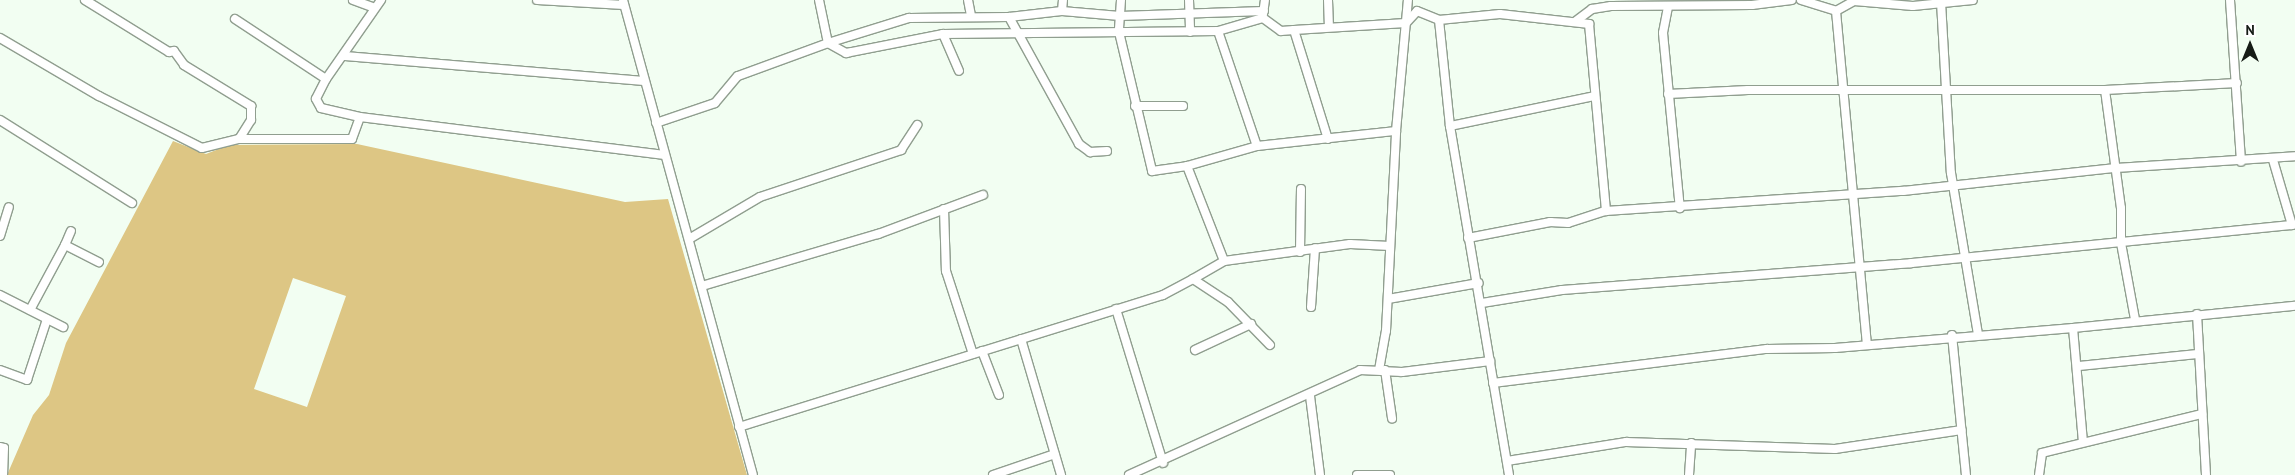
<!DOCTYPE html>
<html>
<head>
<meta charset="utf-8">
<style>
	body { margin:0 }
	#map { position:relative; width:2295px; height:475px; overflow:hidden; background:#f2fef2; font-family:"PT Sans",sans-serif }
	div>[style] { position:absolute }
	.green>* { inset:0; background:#ddc684 }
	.roads { filter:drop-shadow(1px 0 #909e8f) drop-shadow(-1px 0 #909e8f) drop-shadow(0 1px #909e8f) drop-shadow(0 -1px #909e8f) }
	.street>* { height:8px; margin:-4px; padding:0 4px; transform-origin:4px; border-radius:4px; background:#fff }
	span { translate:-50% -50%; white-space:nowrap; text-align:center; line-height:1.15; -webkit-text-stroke:5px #fff; paint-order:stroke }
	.north { position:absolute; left:2225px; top:20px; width:50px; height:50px; -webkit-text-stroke:4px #fff; paint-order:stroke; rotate:0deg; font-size:14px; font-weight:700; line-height:20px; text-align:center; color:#151b15 }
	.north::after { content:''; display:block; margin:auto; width:18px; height:22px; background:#151b15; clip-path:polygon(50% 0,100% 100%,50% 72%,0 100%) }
</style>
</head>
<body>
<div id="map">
	<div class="green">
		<i style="clip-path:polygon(evenodd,173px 141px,206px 154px,229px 145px,357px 144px,625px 202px,668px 199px,747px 475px,7px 475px,33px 415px,49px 395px,66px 343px,173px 141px,293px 278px,346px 296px,307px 407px,254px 389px,293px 278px)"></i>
	</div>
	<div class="roads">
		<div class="street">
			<i style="left:85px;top:0;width:99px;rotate:31.8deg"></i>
			<i style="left:169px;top:52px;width:5px;rotate:-11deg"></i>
			<i style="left:174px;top:51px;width:17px;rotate:54deg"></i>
			<i style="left:184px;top:65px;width:79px;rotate:31.5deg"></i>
			<i style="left:251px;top:106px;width:14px;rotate:90deg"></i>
			<i style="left:251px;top:120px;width:22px;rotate:122deg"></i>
			<i style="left:353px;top:0;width:23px;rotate:20deg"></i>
			<i style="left:381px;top:0;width:96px;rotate:124.8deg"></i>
			<i style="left:326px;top:79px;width:22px;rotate:117deg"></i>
			<i style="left:316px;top:99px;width:10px;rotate:61deg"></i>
			<i style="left:321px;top:108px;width:40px;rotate:13deg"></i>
			<i style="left:360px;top:117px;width:307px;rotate:7.1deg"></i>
			<i style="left:537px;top:0;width:87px;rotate:3.3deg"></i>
			<i style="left:623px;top:0;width:492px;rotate:74.7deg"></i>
			<i style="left:819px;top:0;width:44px;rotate:78.2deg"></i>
			<i style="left:828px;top:43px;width:85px;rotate:-17.2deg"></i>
			<i style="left:909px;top:18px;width:100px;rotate:-0.6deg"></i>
			<i style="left:1009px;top:17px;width:145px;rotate:61.1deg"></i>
			<i style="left:1079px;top:144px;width:14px;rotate:36deg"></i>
			<i style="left:1090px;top:152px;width:17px;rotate:-3deg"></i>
			<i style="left:968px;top:0;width:16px;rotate:79deg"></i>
			<i style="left:1121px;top:0;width:32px;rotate:94deg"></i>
			<i style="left:1119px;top:32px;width:143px;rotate:76.6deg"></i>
			<i style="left:1152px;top:171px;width:35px;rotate:-8deg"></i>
			<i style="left:1187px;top:166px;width:73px;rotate:-15.9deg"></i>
			<i style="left:1257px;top:146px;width:140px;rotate:-6.2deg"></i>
			<i style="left:1189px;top:0;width:32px;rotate:88deg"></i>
			<i style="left:1328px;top:0;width:26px;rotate:88deg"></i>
			<i style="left:1801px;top:0;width:37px;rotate:17deg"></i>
			<i style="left:2230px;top:0;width:162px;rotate:86.1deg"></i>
			<i style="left:1941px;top:2px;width:171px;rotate:86.7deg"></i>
			<i style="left:1951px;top:173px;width:163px;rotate:80.5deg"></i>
			<i style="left:1668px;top:7px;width:26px;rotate:101deg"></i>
			<i style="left:1663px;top:33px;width:176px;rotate:84.5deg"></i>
			<i style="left:1062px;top:11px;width:11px;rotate:-85deg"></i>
			<i style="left:1836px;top:11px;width:334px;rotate:84.7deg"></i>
			<i style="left:1836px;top:11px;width:21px;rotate:-29deg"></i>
			<i style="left:1854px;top:1px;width:59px;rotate:4.8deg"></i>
			<i style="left:1913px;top:6px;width:60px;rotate:-5.7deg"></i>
			<i style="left:1263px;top:14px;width:14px;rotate:-82deg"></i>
			<i style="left:1009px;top:17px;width:53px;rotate:-6.5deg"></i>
			<i style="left:1062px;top:11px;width:58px;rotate:4.9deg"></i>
			<i style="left:1120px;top:16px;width:144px;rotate:-2deg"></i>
			<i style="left:235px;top:19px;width:109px;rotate:33.4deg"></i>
			<i style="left:1439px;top:20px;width:61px;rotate:-5.6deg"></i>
			<i style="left:1500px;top:14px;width:90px;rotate:6.4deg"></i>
			<i style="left:1589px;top:24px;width:188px;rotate:84.8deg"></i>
			<i style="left:1576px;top:21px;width:20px;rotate:-37deg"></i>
			<i style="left:1592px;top:9px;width:19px;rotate:-9deg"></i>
			<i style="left:1611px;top:6px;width:141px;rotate:-0.4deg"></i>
			<i style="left:1752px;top:5px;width:40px;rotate:-7.1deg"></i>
			<i style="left:1294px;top:30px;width:114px;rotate:72.7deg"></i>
			<i style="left:1218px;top:31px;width:121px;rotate:71.3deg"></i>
			<i style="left:943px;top:34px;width:40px;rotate:66.6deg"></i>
			<i style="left:0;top:38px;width:115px;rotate:30.4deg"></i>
			<i style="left:99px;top:96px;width:115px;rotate:26.8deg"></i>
			<i style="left:202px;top:148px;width:38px;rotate:-14deg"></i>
			<i style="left:239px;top:139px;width:113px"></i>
			<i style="left:352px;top:139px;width:23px;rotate:-70deg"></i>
			<i style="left:345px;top:56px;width:300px;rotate:4.8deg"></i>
			<i style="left:2105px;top:90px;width:119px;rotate:82.3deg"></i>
			<i style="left:2121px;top:208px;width:35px;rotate:90deg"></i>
			<i style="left:2121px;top:243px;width:77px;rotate:79.6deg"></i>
			<i style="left:1668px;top:94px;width:80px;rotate:-2.9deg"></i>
			<i style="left:1748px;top:90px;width:357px"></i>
			<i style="left:2105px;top:90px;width:132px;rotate:-3deg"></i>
			<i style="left:1135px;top:106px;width:48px"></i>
			<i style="left:0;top:120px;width:156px;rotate:32.2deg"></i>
			<i style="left:656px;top:123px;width:62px;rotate:-18.7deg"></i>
			<i style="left:715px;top:103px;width:35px;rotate:-50deg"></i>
			<i style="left:738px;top:76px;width:96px;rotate:-20.1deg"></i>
			<i style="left:828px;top:43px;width:21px;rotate:29deg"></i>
			<i style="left:846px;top:53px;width:99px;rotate:-11.1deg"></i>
			<i style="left:943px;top:34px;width:275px;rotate:-0.6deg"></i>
			<i style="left:1218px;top:31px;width:47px;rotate:-16.1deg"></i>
			<i style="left:1263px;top:18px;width:22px;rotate:36deg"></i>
			<i style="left:1281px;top:31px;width:13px;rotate:-4deg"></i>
			<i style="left:1294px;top:30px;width:112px;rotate:-3.6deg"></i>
			<i style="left:1406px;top:23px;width:16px;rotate:-47deg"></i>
			<i style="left:1417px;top:11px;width:24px;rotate:22deg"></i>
			<i style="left:1439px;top:20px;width:107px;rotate:84.1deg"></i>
			<i style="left:1450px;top:126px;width:354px;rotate:80.4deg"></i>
			<i style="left:1450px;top:126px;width:148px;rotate:-11.7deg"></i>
			<i style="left:1187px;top:166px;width:102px;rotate:68.7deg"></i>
			<i style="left:944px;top:209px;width:62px;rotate:88.2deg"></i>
			<i style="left:946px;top:271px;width:87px;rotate:72deg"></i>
			<i style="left:0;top:236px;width:30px;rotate:-73deg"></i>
			<i style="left:1468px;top:238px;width:84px;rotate:-11deg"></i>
			<i style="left:1550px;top:222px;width:18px;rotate:3deg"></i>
			<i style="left:1568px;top:223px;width:40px;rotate:-18deg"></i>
			<i style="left:1606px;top:211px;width:298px;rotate:-3.9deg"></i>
			<i style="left:1903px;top:191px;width:214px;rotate:-6.2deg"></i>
			<i style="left:2116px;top:168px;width:179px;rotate:-3.8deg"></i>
			<i style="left:689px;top:239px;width:82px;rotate:-30.6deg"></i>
			<i style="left:760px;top:197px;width:149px;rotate:-18.4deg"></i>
			<i style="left:901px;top:150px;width:30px;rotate:-57deg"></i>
			<i style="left:65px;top:245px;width:15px;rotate:-67deg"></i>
			<i style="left:1300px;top:252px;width:63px;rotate:-89.1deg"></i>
			<i style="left:1193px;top:279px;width:36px;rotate:-30deg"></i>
			<i style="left:1224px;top:261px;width:127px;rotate:-7.7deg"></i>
			<i style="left:1350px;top:244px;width:40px;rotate:2.9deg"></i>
			<i style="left:702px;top:286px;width:184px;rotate:-16.5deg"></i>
			<i style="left:878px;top:234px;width:112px;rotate:-20.4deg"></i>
			<i style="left:0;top:295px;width:71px;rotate:26.9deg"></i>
			<i style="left:1388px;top:299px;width:92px;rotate:-10deg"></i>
			<i style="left:1482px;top:303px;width:81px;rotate:-9.2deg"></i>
			<i style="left:1562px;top:290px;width:350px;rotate:-4.4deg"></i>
			<i style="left:1911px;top:263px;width:383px;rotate:-5.7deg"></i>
			<i style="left:2292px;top:225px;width:68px;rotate:-106.3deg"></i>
			<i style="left:1311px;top:307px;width:59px;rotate:-86.1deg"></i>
			<i style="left:1116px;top:309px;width:161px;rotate:73deg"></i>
			<i style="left:30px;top:310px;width:74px;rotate:-61.7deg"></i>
			<i style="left:65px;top:245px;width:38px;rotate:27deg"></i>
			<i style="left:2197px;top:314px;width:161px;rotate:86.8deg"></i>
			<i style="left:2073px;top:328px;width:114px;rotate:85deg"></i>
			<i style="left:1952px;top:335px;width:141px;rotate:84.3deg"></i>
			<i style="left:1021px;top:339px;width:142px;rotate:73.6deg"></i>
			<i style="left:1195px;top:350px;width:62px;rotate:-24.9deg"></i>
			<i style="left:982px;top:351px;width:47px;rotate:68.9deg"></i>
			<i style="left:2078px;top:366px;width:121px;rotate:-5.7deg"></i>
			<i style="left:0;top:370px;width:29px;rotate:20deg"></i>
			<i style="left:27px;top:380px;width:64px;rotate:-71.8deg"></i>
			<i style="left:1379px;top:370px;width:40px;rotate:-80deg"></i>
			<i style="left:1386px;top:331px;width:200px;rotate:-87.1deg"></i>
			<i style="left:1396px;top:131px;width:132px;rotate:-84.8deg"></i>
			<i style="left:1385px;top:370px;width:49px;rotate:81.7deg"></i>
			<i style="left:1493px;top:383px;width:276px;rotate:-7.1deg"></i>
			<i style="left:1767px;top:349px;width:68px;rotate:-0.8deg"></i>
			<i style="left:1835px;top:348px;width:239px;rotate:-4.8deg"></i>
			<i style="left:2073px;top:328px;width:223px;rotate:-5.7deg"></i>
			<i style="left:1310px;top:396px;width:80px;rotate:82.8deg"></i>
			<i style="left:739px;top:427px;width:444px;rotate:-17.3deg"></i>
			<i style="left:1163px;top:295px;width:34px;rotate:-28deg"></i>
			<i style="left:1193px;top:279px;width:42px;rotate:33.3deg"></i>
			<i style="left:1228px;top:302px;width:60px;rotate:45.7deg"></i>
			<i style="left:0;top:447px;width:4px;rotate:14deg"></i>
			<i style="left:4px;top:448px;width:27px;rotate:92deg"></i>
			<i style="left:1507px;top:461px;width:121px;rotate:-9.1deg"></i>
			<i style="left:1626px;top:442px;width:209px;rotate:1.9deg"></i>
			<i style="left:1835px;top:449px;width:128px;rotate:-8.5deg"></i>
			<i style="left:993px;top:475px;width:65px;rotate:-18.7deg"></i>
			<i style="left:1129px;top:475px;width:254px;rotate:-24.4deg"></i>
			<i style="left:1360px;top:370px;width:42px;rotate:2.7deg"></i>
			<i style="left:1402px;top:372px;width:89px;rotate:-7.1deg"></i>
			<i style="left:1357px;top:475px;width:33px"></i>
			<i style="left:1689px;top:475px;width:32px;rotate:-86deg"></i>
			<i style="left:2039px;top:475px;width:22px;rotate:-82deg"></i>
			<i style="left:2042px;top:453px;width:165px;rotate:-13.7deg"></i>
		</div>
	</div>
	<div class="north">N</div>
</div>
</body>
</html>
